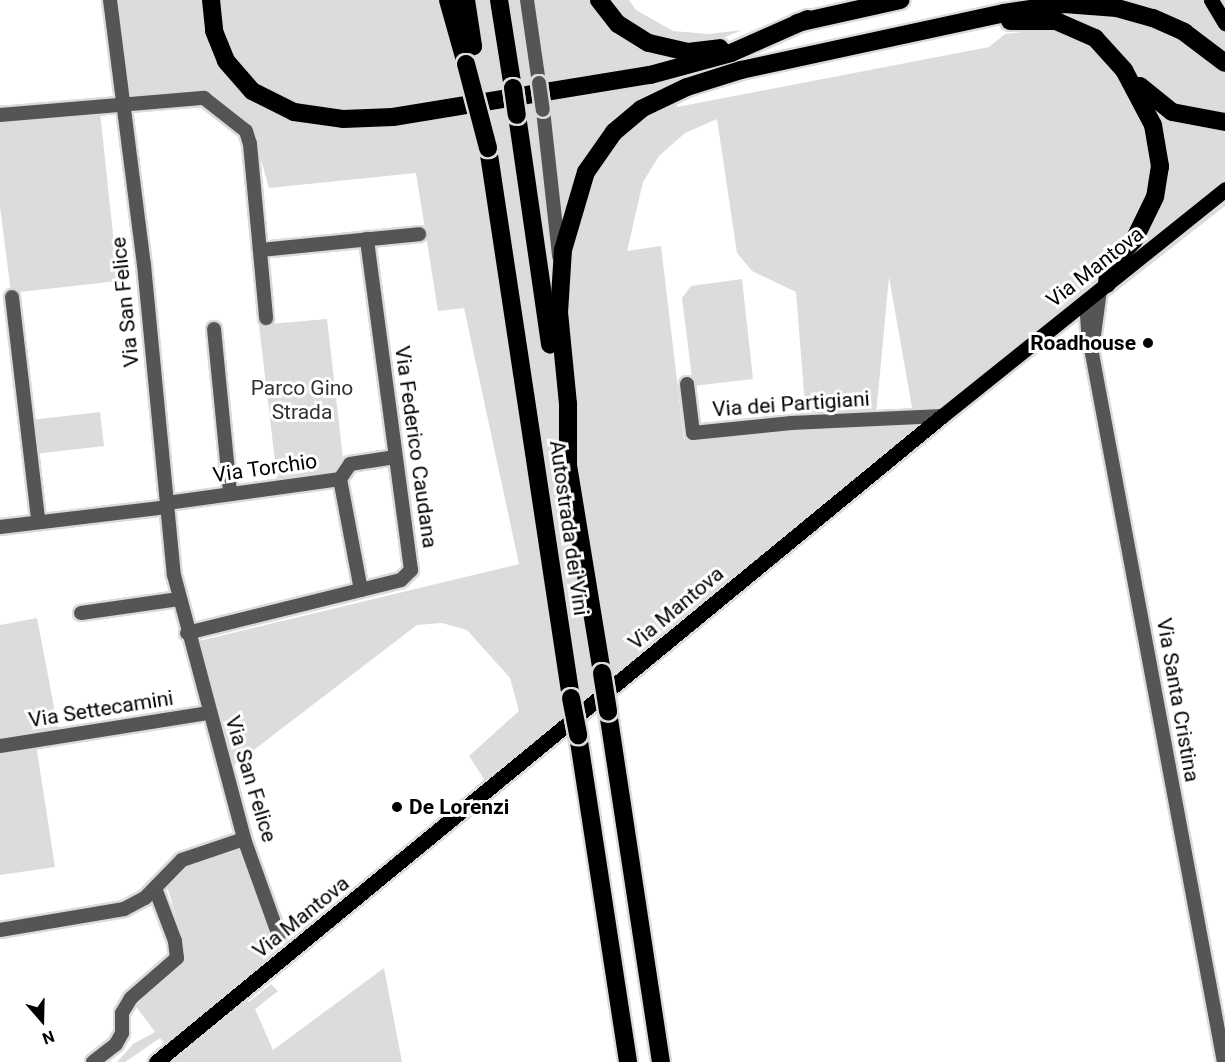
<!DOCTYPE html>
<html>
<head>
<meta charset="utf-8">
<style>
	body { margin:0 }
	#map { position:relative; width:1225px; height:1062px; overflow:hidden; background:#fff; font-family:Roboto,sans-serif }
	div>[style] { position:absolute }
	.green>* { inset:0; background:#dcdcdc }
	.roads { filter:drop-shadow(2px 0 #dbdbdb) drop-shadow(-2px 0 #dbdbdb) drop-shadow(0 2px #dbdbdb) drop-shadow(0 -2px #dbdbdb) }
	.minor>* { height:14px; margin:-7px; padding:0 7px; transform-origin:7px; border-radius:7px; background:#555 }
	.major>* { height:15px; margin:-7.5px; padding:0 7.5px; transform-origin:7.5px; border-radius:7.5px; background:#000 }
	.highway>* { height:18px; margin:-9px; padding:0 9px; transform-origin:9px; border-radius:9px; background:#000 }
	.bridges { filter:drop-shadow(2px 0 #dbdbdb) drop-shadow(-2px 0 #dbdbdb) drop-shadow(0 2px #dbdbdb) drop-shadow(0 -2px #dbdbdb) }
	.minor-bridge>* { height:14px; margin:-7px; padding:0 7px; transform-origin:7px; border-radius:7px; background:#555 }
	.highway-bridge>* { height:18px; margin:-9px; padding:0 9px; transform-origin:9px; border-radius:9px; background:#000 }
	.dots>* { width:16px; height:16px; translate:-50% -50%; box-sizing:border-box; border:3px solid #fff; border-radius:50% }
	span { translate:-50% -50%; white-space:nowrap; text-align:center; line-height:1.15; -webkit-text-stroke:6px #fff; paint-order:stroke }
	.street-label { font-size:21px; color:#000 }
	.poi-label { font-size:21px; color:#000; font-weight:700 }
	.right { translate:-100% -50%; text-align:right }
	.left { translate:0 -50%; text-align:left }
	.park-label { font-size:21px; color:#333 }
	.north { position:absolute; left:12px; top:990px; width:60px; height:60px; -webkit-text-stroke:4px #fff; paint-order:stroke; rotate:160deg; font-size:16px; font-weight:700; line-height:24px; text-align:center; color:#000 }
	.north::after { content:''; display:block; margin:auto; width:21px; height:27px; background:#000; clip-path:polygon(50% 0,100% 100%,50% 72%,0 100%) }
</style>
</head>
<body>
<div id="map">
	<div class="green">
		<i style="clip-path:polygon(evenodd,116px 0,629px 0,636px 10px,673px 31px,709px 34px,742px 30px,704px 46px,676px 44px,677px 107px,989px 47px,1005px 34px,1032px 31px,1037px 0,1225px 0,1225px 206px,801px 538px,785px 533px,641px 660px,486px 782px,469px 756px,519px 711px,510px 678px,467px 630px,442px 623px,417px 625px,234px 765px,199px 641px,519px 564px,464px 308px,438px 311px,416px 173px,269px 188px,253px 132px,205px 95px,128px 103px,116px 0,717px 119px,737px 253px,752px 271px,796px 292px,806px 418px,754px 430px,684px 439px,661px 246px,627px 251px,643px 182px,659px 156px,685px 133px,717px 119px,116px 0,889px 277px,913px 413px,876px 415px,889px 277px)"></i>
		<i style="clip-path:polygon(100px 112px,118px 281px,11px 293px,0 207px,0 123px)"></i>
		<i style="clip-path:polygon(742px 279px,753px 379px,693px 386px,682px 298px,691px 286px)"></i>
		<i style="clip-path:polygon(327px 319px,345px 476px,278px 487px,259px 325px)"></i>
		<i style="clip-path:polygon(100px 412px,104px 446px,35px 454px,31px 420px)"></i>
		<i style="clip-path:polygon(37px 618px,59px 733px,35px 738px,55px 867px,0 875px,0 625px)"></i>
		<i style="clip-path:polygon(247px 842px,281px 954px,238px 988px,249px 1002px,271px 984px,278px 991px,255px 1009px,273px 1050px,384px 968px,402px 1062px,147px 1062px,167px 1046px,160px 1038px,125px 1062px,117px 1062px,133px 1044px,155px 1032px,132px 1001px,183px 949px,186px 951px,165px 879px,184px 861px)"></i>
	</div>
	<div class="roads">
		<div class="minor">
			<i style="left:110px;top:0;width:267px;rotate:82.7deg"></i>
			<i style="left:144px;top:265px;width:311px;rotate:84.5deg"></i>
			<i style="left:174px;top:575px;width:273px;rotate:75.1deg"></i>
			<i style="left:244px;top:839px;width:103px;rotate:70.2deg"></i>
			<i style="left:527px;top:0;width:84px;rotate:81.8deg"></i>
			<i style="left:543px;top:110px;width:147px;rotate:83.7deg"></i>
			<i style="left:0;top:115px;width:205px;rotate:-4.8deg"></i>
			<i style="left:204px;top:98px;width:53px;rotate:38.2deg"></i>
			<i style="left:246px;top:131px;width:14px;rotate:73deg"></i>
			<i style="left:250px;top:144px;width:175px;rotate:84.7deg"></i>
			<i style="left:260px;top:250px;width:160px;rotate:-5.7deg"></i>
			<i style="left:12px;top:297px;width:225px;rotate:83.3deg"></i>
			<i style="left:1086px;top:301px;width:31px;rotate:86deg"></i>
			<i style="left:1088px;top:332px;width:743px;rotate:79.45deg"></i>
			<i style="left:214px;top:329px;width:165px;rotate:84.4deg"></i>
			<i style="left:1094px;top:335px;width:45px;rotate:-82.4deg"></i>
			<i style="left:687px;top:384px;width:49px;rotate:83deg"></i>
			<i style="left:693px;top:433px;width:99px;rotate:-5.8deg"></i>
			<i style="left:791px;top:423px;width:151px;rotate:-2.7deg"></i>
			<i style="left:340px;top:479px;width:113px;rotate:79.3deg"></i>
			<i style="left:340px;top:479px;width:18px;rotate:-56deg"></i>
			<i style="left:350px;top:464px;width:46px;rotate:-8.8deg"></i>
			<i style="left:167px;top:503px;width:175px;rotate:-7.9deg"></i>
			<i style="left:0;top:527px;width:168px;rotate:-6.8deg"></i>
			<i style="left:81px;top:613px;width:99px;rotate:-8.1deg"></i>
			<i style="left:187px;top:633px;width:220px;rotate:-13.9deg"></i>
			<i style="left:401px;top:580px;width:14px;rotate:-45deg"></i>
			<i style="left:411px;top:570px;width:334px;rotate:-97.6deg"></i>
			<i style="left:0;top:746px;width:211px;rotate:-9deg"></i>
			<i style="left:0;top:930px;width:126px;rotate:-9.6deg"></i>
			<i style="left:124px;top:909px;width:24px;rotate:-28deg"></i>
			<i style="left:145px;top:898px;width:53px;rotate:-45.8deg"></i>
			<i style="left:182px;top:860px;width:65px;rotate:-18.7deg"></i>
			<i style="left:93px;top:1062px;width:29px;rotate:-38deg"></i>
			<i style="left:116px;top:1044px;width:13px;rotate:-61deg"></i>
			<i style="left:122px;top:1033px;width:20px;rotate:-90deg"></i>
			<i style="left:122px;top:1013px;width:17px;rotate:-59deg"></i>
			<i style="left:131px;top:998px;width:61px;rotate:-41deg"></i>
			<i style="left:177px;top:958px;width:17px;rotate:-97deg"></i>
			<i style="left:175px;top:941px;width:57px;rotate:-110.7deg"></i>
		</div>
		<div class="major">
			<i style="left:1211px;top:0;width:27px;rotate:59deg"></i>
			<i style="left:156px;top:1062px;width:1017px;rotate:-39.42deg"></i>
			<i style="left:942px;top:416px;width:363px;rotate:-38.7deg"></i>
		</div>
		<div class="highway">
			<i style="left:211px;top:0;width:31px;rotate:84deg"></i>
			<i style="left:214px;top:31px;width:32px;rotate:68deg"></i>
			<i style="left:226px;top:61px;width:40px;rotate:49deg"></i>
			<i style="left:252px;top:91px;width:47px;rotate:26.6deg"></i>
			<i style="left:294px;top:112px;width:49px;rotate:8.1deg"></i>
			<i style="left:343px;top:119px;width:50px;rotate:-2.3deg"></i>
			<i style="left:393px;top:117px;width:260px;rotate:-9.3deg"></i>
			<i style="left:650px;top:75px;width:84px;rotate:-15.2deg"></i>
			<i style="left:731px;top:53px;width:84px;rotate:-23.8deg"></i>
			<i style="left:448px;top:0;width:66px;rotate:74.3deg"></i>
			<i style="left:466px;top:0;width:47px;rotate:81.3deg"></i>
			<i style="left:499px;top:0;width:89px;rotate:81deg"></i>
			<i style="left:599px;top:0;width:31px;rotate:52deg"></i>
			<i style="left:618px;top:24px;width:36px;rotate:32deg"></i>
			<i style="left:649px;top:43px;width:40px;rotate:13deg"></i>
			<i style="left:688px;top:52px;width:32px;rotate:-7deg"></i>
			<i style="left:1010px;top:21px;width:46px"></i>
			<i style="left:1056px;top:21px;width:43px;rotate:23.6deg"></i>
			<i style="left:1095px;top:38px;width:43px;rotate:47.8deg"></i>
			<i style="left:1124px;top:70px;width:62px;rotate:62.2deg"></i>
			<i style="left:1153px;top:125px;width:42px;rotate:80.3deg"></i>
			<i style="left:1160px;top:166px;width:31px;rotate:99deg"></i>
			<i style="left:1155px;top:197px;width:48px;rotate:116deg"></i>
			<i style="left:1134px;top:240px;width:37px;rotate:133deg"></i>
			<i style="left:1109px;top:267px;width:17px;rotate:97deg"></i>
			<i style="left:797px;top:23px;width:106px;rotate:-12.6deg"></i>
			<i style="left:1140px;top:86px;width:41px;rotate:39.1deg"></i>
			<i style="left:1172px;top:112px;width:54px;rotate:10.7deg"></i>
			<i style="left:517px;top:115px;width:232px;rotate:81.8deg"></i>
			<i style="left:488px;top:148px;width:556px;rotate:81.42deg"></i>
			<i style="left:566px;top:453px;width:223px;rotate:80.7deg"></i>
			<i style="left:568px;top:465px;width:61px;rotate:-90deg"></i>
			<i style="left:568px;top:404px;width:91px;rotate:-95.6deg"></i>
			<i style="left:559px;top:313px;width:63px;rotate:-86.4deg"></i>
			<i style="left:563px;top:250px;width:81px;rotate:-73.6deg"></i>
			<i style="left:586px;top:172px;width:49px;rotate:-55deg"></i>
			<i style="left:614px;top:132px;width:35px;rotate:-40deg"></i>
			<i style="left:641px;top:109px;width:51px;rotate:-25.6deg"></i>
			<i style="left:687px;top:87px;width:57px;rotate:-17.5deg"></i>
			<i style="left:741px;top:70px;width:269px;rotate:-12.2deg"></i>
			<i style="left:1004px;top:13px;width:61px;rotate:-8.5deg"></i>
			<i style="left:1064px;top:4px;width:53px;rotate:4.3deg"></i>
			<i style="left:1117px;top:8px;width:37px;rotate:16deg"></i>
			<i style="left:1153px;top:18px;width:34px;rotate:24deg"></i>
			<i style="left:1184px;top:32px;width:51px;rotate:37.1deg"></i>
			<i style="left:608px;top:712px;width:354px;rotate:81.4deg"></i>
			<i style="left:578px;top:735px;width:331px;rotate:81.3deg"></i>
		</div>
	</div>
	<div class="bridges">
		<div class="minor-bridge">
			<i style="left:539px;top:83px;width:27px;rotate:82deg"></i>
		</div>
		<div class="highway-bridge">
			<i style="left:466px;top:64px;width:87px;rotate:75.3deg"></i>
			<i style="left:513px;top:88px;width:27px;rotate:82deg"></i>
			<i style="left:602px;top:673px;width:39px;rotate:81deg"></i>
			<i style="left:571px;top:698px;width:38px;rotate:79deg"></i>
		</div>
	</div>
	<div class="dots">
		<i style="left:1148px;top:343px;background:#000"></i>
		<i style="left:397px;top:807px;background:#000"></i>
	</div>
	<div class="street-label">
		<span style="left:1095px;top:267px;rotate:-38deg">Via Mantova</span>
		<span style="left:125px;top:302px;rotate:-96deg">Via San Felice</span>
		<span style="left:791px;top:404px;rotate:-4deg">Via dei Partigiani</span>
		<span style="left:416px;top:447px;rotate:82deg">Via Federico Caudana</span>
		<span style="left:265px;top:468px;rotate:-8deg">Via Torchio</span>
		<span style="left:569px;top:528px;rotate:82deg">Autostrada dei Vini</span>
		<span style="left:676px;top:608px;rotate:-40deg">Via Mantova</span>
		<span style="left:1178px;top:700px;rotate:80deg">Via Santa Cristina</span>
		<span style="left:101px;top:709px;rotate:-9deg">Via Settecamini</span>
		<span style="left:251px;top:779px;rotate:73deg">Via San Felice</span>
		<span style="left:301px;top:917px;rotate:-39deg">Via Mantova</span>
	</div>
	<div class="poi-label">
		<span class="right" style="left:1136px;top:343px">Roadhouse</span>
		<span class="left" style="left:409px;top:807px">De Lorenzi</span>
	</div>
	<div class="park-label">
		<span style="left:302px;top:400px">Parco Gino<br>Strada</span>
	</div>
	<div class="north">N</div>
</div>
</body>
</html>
